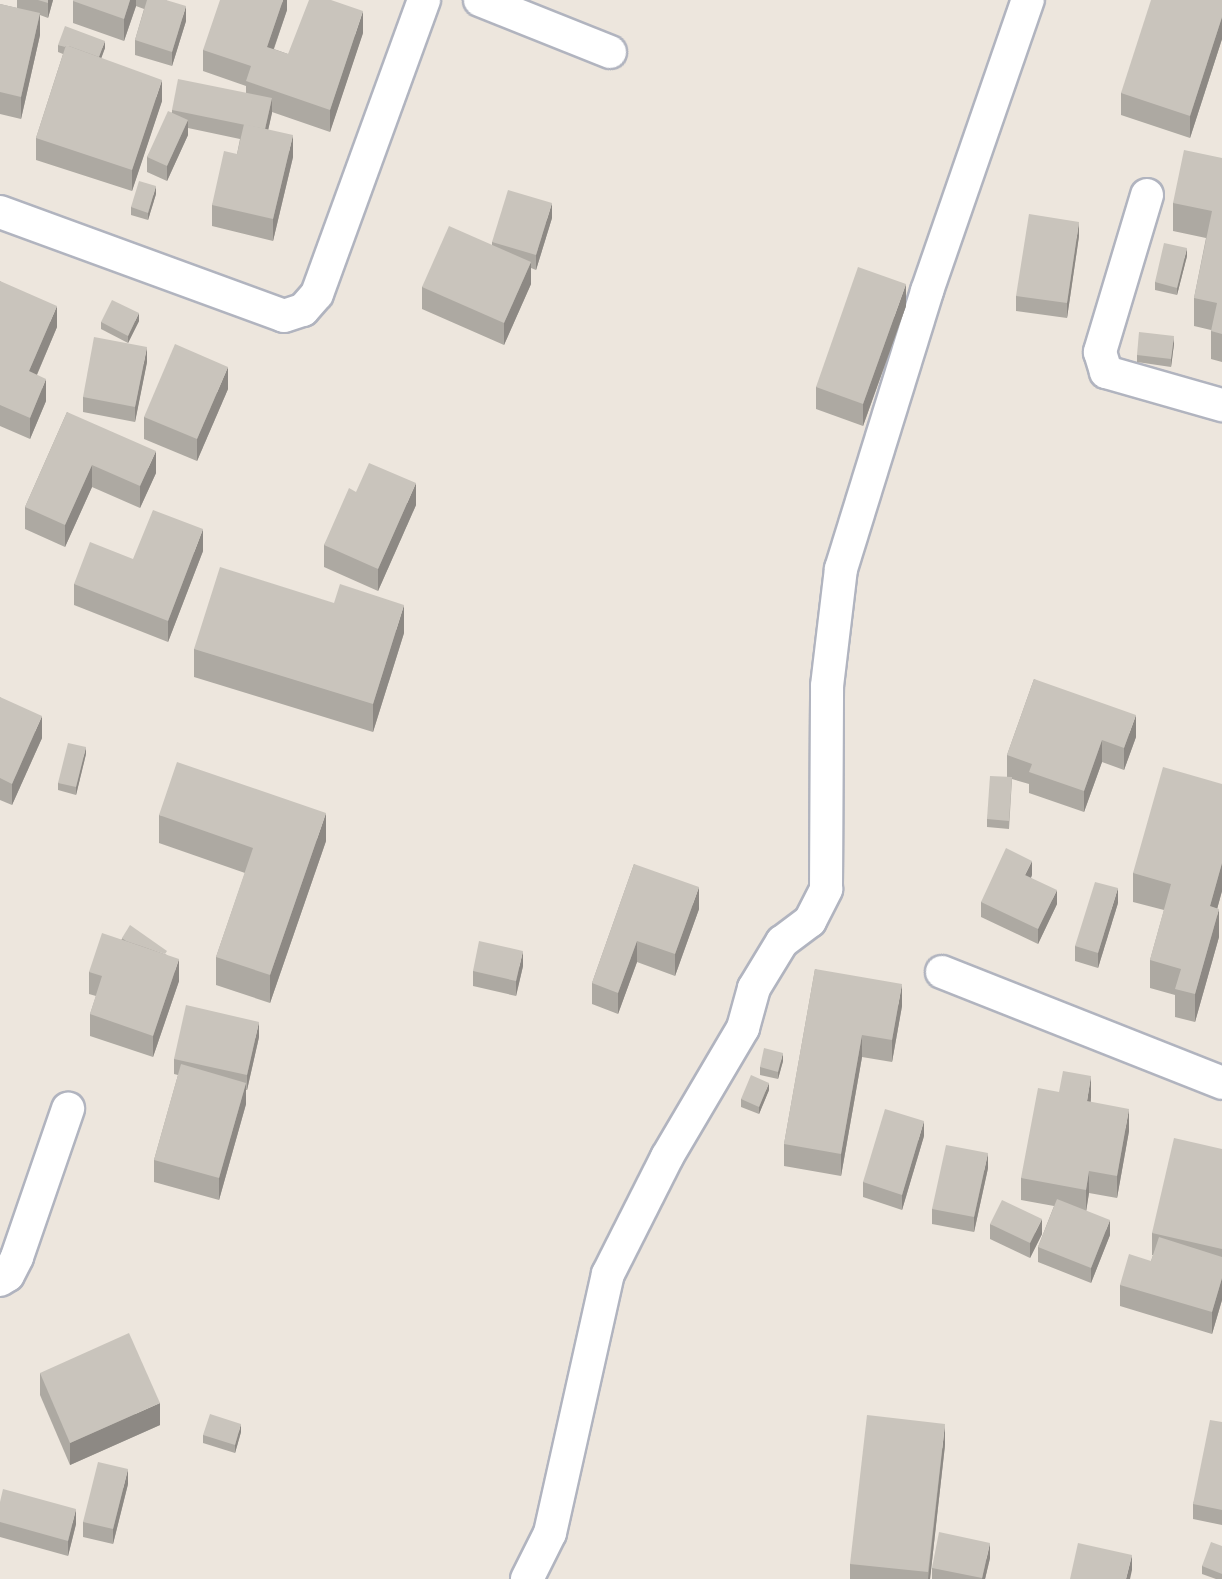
<!DOCTYPE html>
<html>
<head>
<meta charset="utf-8">
<style>
	body { margin:0 }
	#map { position:relative; width:1222px; height:1579px; overflow:hidden; background:#ede6dd; font-family:"Work Sans",sans-serif }
	div>[style] { position:absolute }
	.roads { filter:drop-shadow(2px 0 #b1b4bf) drop-shadow(-2px 0 #b1b4bf) drop-shadow(0 2px #b1b4bf) drop-shadow(0 -2px #b1b4bf) }
	.street>* { height:32px; margin:-16px; padding:0 16px; transform-origin:16px; border-radius:16px; background:#fff }
	.wall>* { inset:0; background:#ada9a2 }
	.shaded-wall>* { inset:0; background:#8d8984 }
	.building>* { inset:0; background:#c9c4bc }
	span { translate:-50% -50%; white-space:nowrap; text-align:center; line-height:1.15; -webkit-text-stroke:5px #fff; paint-order:stroke }
</style>
</head>
<body>
<div id="map">
	<div class="roads">
		<div class="street">
			<i style="left:480px;top:0;width:140px;rotate:21.8deg"></i>
			<i style="left:1147px;top:195px;width:164px;rotate:106.7deg"></i>
			<i style="left:1100px;top:352px;width:21px;rotate:73deg"></i>
			<i style="left:1106px;top:372px;width:121px;rotate:15.9deg"></i>
			<i style="left:0;top:212px;width:302px;rotate:20.1deg"></i>
			<i style="left:284px;top:316px;width:20px;rotate:-18deg"></i>
			<i style="left:303px;top:310px;width:21px;rotate:-49deg"></i>
			<i style="left:317px;top:294px;width:313px;rotate:-70deg"></i>
			<i style="left:942px;top:972px;width:301px;rotate:21.6deg"></i>
			<i style="left:0;top:1280px;width:9px;rotate:-32deg"></i>
			<i style="left:8px;top:1275px;width:20px;rotate:-63deg"></i>
			<i style="left:17px;top:1257px;width:157px;rotate:-71deg"></i>
			<i style="left:527px;top:1579px;width:51px;rotate:-63.4deg"></i>
			<i style="left:550px;top:1533px;width:265px;rotate:-77.4deg"></i>
			<i style="left:608px;top:1274px;width:131px;rotate:-63.2deg"></i>
			<i style="left:667px;top:1157px;width:150px;rotate:-59.5deg"></i>
			<i style="left:743px;top:1028px;width:41px;rotate:-74.6deg"></i>
			<i style="left:754px;top:988px;width:54px;rotate:-58.7deg"></i>
			<i style="left:782px;top:942px;width:35px;rotate:-37deg"></i>
			<i style="left:810px;top:921px;width:36px;rotate:-63deg"></i>
			<i style="left:826px;top:889px;width:203px;rotate:-89.7deg"></i>
			<i style="left:827px;top:686px;width:118px;rotate:-83.2deg"></i>
			<i style="left:841px;top:569px;width:291px;rotate:-72.8deg"></i>
			<i style="left:927px;top:291px;width:308px;rotate:-70.9deg"></i>
		</div>
	</div>
	<div class="wall">
		<i style="clip-path:polygon(17px 0,53px 0,48px 18px,40px 15px,40px 35px,21px 119px,0 114px,0 4px,17px 8px)"></i>
		<i style="clip-path:polygon(73px 0,166px 0,186px 21px,172px 66px,135px 55px,135px 40px,144px 9px,136px 6px,124px 41px,73px 23px)"></i>
		<i style="clip-path:polygon(287px 0,287px 10px,274px 49px,288px 54px,363px 33px,330px 132px,272px 112px,268px 130px,293px 157px,273px 241px,212px 226px,212px 205px,237px 154px,240px 139px,188px 128px,188px 135px,167px 181px,147px 172px,147px 157px,172px 112px,172px 110px,246px 93px,246px 86px,203px 71px,203px 50px)"></i>
		<i style="clip-path:polygon(1222px 0,1222px 39px,1190px 138px,1121px 115px,1121px 93px)"></i>
		<i style="clip-path:polygon(58px 45px,105px 48px,101px 58px,162px 101px,132px 191px,36px 160px,36px 138px,63px 54px,58px 52px)"></i>
		<i style="clip-path:polygon(1222px 158px,1222px 362px,1211px 359px,1211px 330px,1194px 326px,1194px 298px,1206px 238px,1173px 231px,1173px 203px)"></i>
		<i style="clip-path:polygon(156px 194px,148px 220px,131px 215px,131px 207px)"></i>
		<i style="clip-path:polygon(552px 218px,536px 270px,531px 268px,531px 284px,504px 345px,422px 309px,422px 287px,492px 245px,492px 242px)"></i>
		<i style="clip-path:polygon(1079px 236px,1067px 318px,1016px 311px,1016px 296px)"></i>
		<i style="clip-path:polygon(1187px 256px,1177px 295px,1155px 290px,1155px 282px)"></i>
		<i style="clip-path:polygon(0 281px,57px 327px,37px 375px,46px 401px,30px 439px,0 426px)"></i>
		<i style="clip-path:polygon(906px 306px,863px 426px,816px 409px,816px 387px)"></i>
		<i style="clip-path:polygon(139px 321px,128px 343px,101px 329px,101px 322px)"></i>
		<i style="clip-path:polygon(1174px 344px,1171px 367px,1137px 362px,1137px 355px)"></i>
		<i style="clip-path:polygon(147px 362px,135px 422px,83px 412px,83px 397px)"></i>
		<i style="clip-path:polygon(228px 389px,197px 461px,144px 439px,144px 417px)"></i>
		<i style="clip-path:polygon(67px 412px,156px 473px,140px 508px,92px 487px,65px 547px,25px 529px,25px 507px)"></i>
		<i style="clip-path:polygon(356px 492px,416px 505px,378px 591px,324px 567px,324px 545px)"></i>
		<i style="clip-path:polygon(203px 551px,168px 642px,74px 605px,74px 584px,133px 559px)"></i>
		<i style="clip-path:polygon(334px 603px,404px 633px,373px 732px,194px 677px,194px 649px)"></i>
		<i style="clip-path:polygon(1034px 679px,1136px 737px,1124px 770px,1102px 762px,1084px 812px,1029px 793px,1029px 784px,1012px 779px,1009px 829px,987px 827px,987px 819px,1007px 777px,1007px 755px)"></i>
		<i style="clip-path:polygon(0 697px,42px 738px,12px 805px,0 800px)"></i>
		<i style="clip-path:polygon(86px 754px,76px 795px,58px 790px,58px 783px)"></i>
		<i style="clip-path:polygon(1222px 784px,1222px 891px,1217px 909px,1219px 937px,1195px 1022px,1175px 1017px,1175px 995px,1150px 988px,1150px 960px,1164px 910px,1133px 902px,1133px 873px)"></i>
		<i style="clip-path:polygon(159px 815px,326px 841px,270px 1003px,216px 985px,216px 957px,245px 873px,159px 843px)"></i>
		<i style="clip-path:polygon(634px 864px,699px 909px,675px 976px,637px 962px,618px 1014px,592px 1004px,592px 983px)"></i>
		<i style="clip-path:polygon(1032px 875px,1031px 878px,1057px 904px,1038px 944px,981px 917px,981px 902px)"></i>
		<i style="clip-path:polygon(1118px 903px,1098px 968px,1075px 961px,1075px 946px)"></i>
		<i style="clip-path:polygon(122px 938px,167px 955px,179px 981px,153px 1057px,90px 1036px,90px 1014px,96px 996px,89px 994px,89px 972px,122px 939px)"></i>
		<i style="clip-path:polygon(523px 966px,516px 996px,473px 986px,473px 971px)"></i>
		<i style="clip-path:polygon(815px 969px,902px 1006px,892px 1062px,862px 1057px,841px 1176px,784px 1166px,784px 1144px)"></i>
		<i style="clip-path:polygon(259px 1037px,247px 1090px,246px 1090px,246px 1104px,219px 1200px,154px 1182px,154px 1160px,178px 1075px,174px 1074px,174px 1059px)"></i>
		<i style="clip-path:polygon(783px 1061px,778px 1079px,760px 1075px,760px 1067px)"></i>
		<i style="clip-path:polygon(769px 1090px,759px 1114px,741px 1107px,741px 1099px)"></i>
		<i style="clip-path:polygon(1091px 1098px,1091px 1102px,1129px 1131px,1117px 1198px,1089px 1193px,1086px 1211px,1110px 1235px,1091px 1283px,1038px 1262px,1038px 1247px,1054px 1206px,1021px 1200px,1021px 1178px)"></i>
		<i style="clip-path:polygon(924px 1136px,902px 1210px,863px 1197px,863px 1182px)"></i>
		<i style="clip-path:polygon(1222px 1149px,1222px 1300px,1212px 1334px,1120px 1306px,1120px 1285px,1151px 1261px,1153px 1255px,1152px 1255px,1152px 1233px)"></i>
		<i style="clip-path:polygon(988px 1168px,974px 1232px,932px 1224px,932px 1209px)"></i>
		<i style="clip-path:polygon(990px 1224px,1042px 1234px,1030px 1258px,990px 1239px)"></i>
		<i style="clip-path:polygon(40px 1373px,160px 1425px,70px 1465px,40px 1395px)"></i>
		<i style="clip-path:polygon(1222px 1422px,1222px 1525px,1193px 1519px,1193px 1504px)"></i>
		<i style="clip-path:polygon(241px 1432px,235px 1453px,203px 1443px,203px 1435px)"></i>
		<i style="clip-path:polygon(945px 1445px,930px 1579px,850px 1579px,850px 1564px)"></i>
		<i style="clip-path:polygon(128px 1484px,113px 1544px,83px 1537px,83px 1522px)"></i>
		<i style="clip-path:polygon(0 1502px,76px 1524px,68px 1556px,0 1537px)"></i>
		<i style="clip-path:polygon(1222px 1546px,1222px 1579px,1216px 1579px,1202px 1574px,1202px 1566px)"></i>
		<i style="clip-path:polygon(990px 1558px,985px 1579px,932px 1579px,932px 1568px)"></i>
	</div>
	<div class="shaded-wall">
		<i style="clip-path:polygon(48px 0,53px 0,48px 18px)"></i>
		<i style="clip-path:polygon(130px 0,136px 0,136px 6px,124px 41px,124px 19px)"></i>
		<i style="clip-path:polygon(283px 0,287px 0,287px 10px,267px 68px,267px 47px)"></i>
		<i style="clip-path:polygon(186px 6px,186px 21px,172px 66px,172px 52px)"></i>
		<i style="clip-path:polygon(363px 11px,363px 33px,330px 132px,330px 110px)"></i>
		<i style="clip-path:polygon(40px 13px,40px 35px,21px 119px,21px 97px)"></i>
		<i style="clip-path:polygon(1222px 17px,1222px 39px,1190px 138px,1190px 116px)"></i>
		<i style="clip-path:polygon(105px 41px,105px 48px,98px 67px,98px 59px)"></i>
		<i style="clip-path:polygon(162px 80px,162px 101px,132px 191px,132px 170px)"></i>
		<i style="clip-path:polygon(272px 98px,272px 113px,265px 144px,265px 129px)"></i>
		<i style="clip-path:polygon(188px 120px,188px 135px,167px 181px,167px 166px)"></i>
		<i style="clip-path:polygon(293px 135px,293px 157px,273px 241px,273px 219px)"></i>
		<i style="clip-path:polygon(156px 186px,156px 194px,148px 220px,148px 213px)"></i>
		<i style="clip-path:polygon(552px 203px,552px 218px,536px 270px,536px 255px)"></i>
		<i style="clip-path:polygon(1079px 222px,1079px 236px,1067px 318px,1067px 303px)"></i>
		<i style="clip-path:polygon(1187px 248px,1187px 256px,1177px 295px,1177px 288px)"></i>
		<i style="clip-path:polygon(531px 262px,531px 284px,504px 345px,504px 323px)"></i>
		<i style="clip-path:polygon(906px 284px,906px 306px,863px 426px,863px 404px)"></i>
		<i style="clip-path:polygon(57px 306px,57px 327px,29px 393px,29px 371px)"></i>
		<i style="clip-path:polygon(139px 313px,139px 321px,128px 343px,128px 336px)"></i>
		<i style="clip-path:polygon(1174px 336px,1174px 344px,1171px 367px,1171px 359px)"></i>
		<i style="clip-path:polygon(147px 347px,147px 362px,135px 422px,135px 407px)"></i>
		<i style="clip-path:polygon(228px 367px,228px 389px,197px 461px,197px 439px)"></i>
		<i style="clip-path:polygon(46px 379px,46px 401px,30px 439px,30px 418px)"></i>
		<i style="clip-path:polygon(156px 451px,156px 473px,140px 508px,140px 486px)"></i>
		<i style="clip-path:polygon(92px 465px,92px 487px,65px 547px,65px 525px)"></i>
		<i style="clip-path:polygon(416px 483px,416px 505px,378px 591px,378px 569px)"></i>
		<i style="clip-path:polygon(203px 529px,203px 551px,168px 642px,168px 621px)"></i>
		<i style="clip-path:polygon(404px 605px,404px 633px,373px 732px,373px 704px)"></i>
		<i style="clip-path:polygon(1136px 715px,1136px 737px,1124px 770px,1124px 748px)"></i>
		<i style="clip-path:polygon(42px 716px,42px 738px,12px 805px,12px 784px)"></i>
		<i style="clip-path:polygon(1102px 740px,1102px 762px,1084px 812px,1084px 791px)"></i>
		<i style="clip-path:polygon(86px 747px,86px 754px,76px 795px,76px 787px)"></i>
		<i style="clip-path:polygon(326px 813px,326px 841px,270px 1003px,270px 975px)"></i>
		<i style="clip-path:polygon(1032px 861px,1032px 875px,1025px 890px,1025px 875px)"></i>
		<i style="clip-path:polygon(1222px 863px,1222px 891px,1210px 935px,1210px 906px)"></i>
		<i style="clip-path:polygon(699px 887px,699px 909px,675px 976px,675px 954px)"></i>
		<i style="clip-path:polygon(1118px 888px,1118px 903px,1098px 968px,1098px 953px)"></i>
		<i style="clip-path:polygon(1057px 890px,1057px 904px,1038px 944px,1038px 929px)"></i>
		<i style="clip-path:polygon(1219px 909px,1219px 937px,1195px 1022px,1195px 994px)"></i>
		<i style="clip-path:polygon(637px 941px,637px 962px,618px 1014px,618px 993px)"></i>
		<i style="clip-path:polygon(523px 951px,523px 966px,516px 996px,516px 981px)"></i>
		<i style="clip-path:polygon(179px 959px,179px 981px,153px 1057px,153px 1036px)"></i>
		<i style="clip-path:polygon(902px 984px,902px 1006px,892px 1062px,892px 1040px)"></i>
		<i style="clip-path:polygon(259px 1022px,259px 1037px,247px 1090px,247px 1075px)"></i>
		<i style="clip-path:polygon(862px 1035px,862px 1057px,841px 1176px,841px 1154px)"></i>
		<i style="clip-path:polygon(783px 1053px,783px 1061px,778px 1079px,778px 1072px)"></i>
		<i style="clip-path:polygon(1091px 1076px,1091px 1098px,1087px 1123px,1087px 1101px)"></i>
		<i style="clip-path:polygon(246px 1083px,246px 1104px,219px 1200px,219px 1178px)"></i>
		<i style="clip-path:polygon(769px 1083px,769px 1090px,759px 1114px,759px 1107px)"></i>
		<i style="clip-path:polygon(1129px 1109px,1129px 1131px,1117px 1198px,1117px 1176px)"></i>
		<i style="clip-path:polygon(924px 1121px,924px 1136px,902px 1210px,902px 1195px)"></i>
		<i style="clip-path:polygon(988px 1153px,988px 1168px,974px 1232px,974px 1217px)"></i>
		<i style="clip-path:polygon(1089px 1171px,1089px 1193px,1086px 1212px,1086px 1190px)"></i>
		<i style="clip-path:polygon(1042px 1219px,1042px 1234px,1030px 1258px,1030px 1243px)"></i>
		<i style="clip-path:polygon(1110px 1220px,1110px 1235px,1091px 1283px,1091px 1268px)"></i>
		<i style="clip-path:polygon(1222px 1278px,1222px 1300px,1212px 1334px,1212px 1312px)"></i>
		<i style="clip-path:polygon(160px 1403px,160px 1425px,70px 1465px,70px 1443px)"></i>
		<i style="clip-path:polygon(241px 1424px,241px 1432px,235px 1453px,235px 1445px)"></i>
		<i style="clip-path:polygon(945px 1424px,945px 1445px,930px 1579px,928px 1579px)"></i>
		<i style="clip-path:polygon(128px 1469px,128px 1484px,113px 1544px,113px 1529px)"></i>
		<i style="clip-path:polygon(76px 1509px,76px 1524px,68px 1556px,68px 1541px)"></i>
		<i style="clip-path:polygon(990px 1543px,990px 1558px,985px 1579px,982px 1579px)"></i>
		<i style="clip-path:polygon(1132px 1555px,1132px 1570px,1130px 1579px,1126px 1579px)"></i>
	</div>
	<div class="building">
		<i style="clip-path:polygon(38px 0,48px 0,48px 3px)"></i>
		<i style="clip-path:polygon(73px 0,130px 0,124px 19px,73px 1px)"></i>
		<i style="clip-path:polygon(147px 0,166px 0,186px 6px,172px 52px,135px 40px)"></i>
		<i style="clip-path:polygon(220px 0,283px 0,267px 47px,288px 54px,309px 0,331px 0,363px 11px,330px 110px,246px 81px,251px 66px,203px 50px)"></i>
		<i style="clip-path:polygon(1151px 0,1222px 0,1222px 17px,1190px 116px,1121px 93px)"></i>
		<i style="clip-path:polygon(0 4px,40px 13px,21px 97px,0 92px)"></i>
		<i style="clip-path:polygon(65px 26px,105px 41px,99px 57px,66px 45px,65px 47px,58px 45px)"></i>
		<i style="clip-path:polygon(66px 45px,162px 80px,132px 170px,36px 138px)"></i>
		<i style="clip-path:polygon(178px 79px,272px 98px,265px 129px,172px 110px)"></i>
		<i style="clip-path:polygon(168px 111px,188px 120px,167px 166px,147px 157px)"></i>
		<i style="clip-path:polygon(244px 124px,293px 135px,273px 219px,212px 205px,224px 151px,237px 154px)"></i>
		<i style="clip-path:polygon(1184px 150px,1222px 158px,1222px 334px,1211px 331px,1217px 303px,1194px 298px,1212px 211px,1173px 203px)"></i>
		<i style="clip-path:polygon(139px 181px,156px 186px,148px 213px,131px 207px)"></i>
		<i style="clip-path:polygon(508px 190px,552px 203px,536px 255px,492px 242px)"></i>
		<i style="clip-path:polygon(1029px 214px,1079px 222px,1067px 303px,1016px 296px)"></i>
		<i style="clip-path:polygon(449px 226px,531px 262px,504px 323px,422px 287px)"></i>
		<i style="clip-path:polygon(1164px 243px,1187px 248px,1177px 288px,1155px 282px)"></i>
		<i style="clip-path:polygon(858px 267px,906px 284px,863px 404px,816px 387px)"></i>
		<i style="clip-path:polygon(0 281px,57px 306px,29px 371px,46px 379px,30px 418px,0 405px)"></i>
		<i style="clip-path:polygon(112px 300px,139px 313px,128px 336px,101px 322px)"></i>
		<i style="clip-path:polygon(1139px 332px,1174px 336px,1171px 359px,1137px 355px)"></i>
		<i style="clip-path:polygon(94px 337px,147px 347px,135px 407px,83px 397px)"></i>
		<i style="clip-path:polygon(175px 344px,228px 367px,197px 439px,144px 417px)"></i>
		<i style="clip-path:polygon(67px 412px,156px 451px,140px 486px,92px 465px,65px 525px,25px 507px)"></i>
		<i style="clip-path:polygon(369px 463px,416px 483px,378px 569px,324px 545px,349px 488px,356px 492px)"></i>
		<i style="clip-path:polygon(153px 510px,203px 529px,168px 621px,74px 584px,90px 542px,133px 559px)"></i>
		<i style="clip-path:polygon(220px 567px,334px 603px,340px 584px,404px 605px,373px 704px,194px 649px)"></i>
		<i style="clip-path:polygon(1034px 679px,1136px 715px,1124px 748px,1102px 740px,1084px 791px,1029px 772px,1032px 764px,1007px 755px)"></i>
		<i style="clip-path:polygon(0 697px,42px 716px,12px 784px,0 778px)"></i>
		<i style="clip-path:polygon(68px 743px,86px 747px,76px 787px,58px 783px)"></i>
		<i style="clip-path:polygon(177px 762px,326px 813px,270px 975px,216px 957px,253px 848px,159px 815px)"></i>
		<i style="clip-path:polygon(1163px 767px,1222px 784px,1222px 863px,1210px 906px,1219px 909px,1195px 994px,1175px 989px,1181px 969px,1150px 960px,1171px 884px,1133px 873px)"></i>
		<i style="clip-path:polygon(990px 776px,1012px 777px,1009px 821px,987px 819px)"></i>
		<i style="clip-path:polygon(1006px 848px,1032px 861px,1025px 875px,1057px 890px,1038px 929px,981px 902px)"></i>
		<i style="clip-path:polygon(634px 864px,699px 887px,675px 954px,637px 941px,618px 993px,592px 983px)"></i>
		<i style="clip-path:polygon(1095px 882px,1118px 888px,1098px 953px,1075px 946px)"></i>
		<i style="clip-path:polygon(130px 925px,167px 951px,165px 954px,126px 941px,122px 938px)"></i>
		<i style="clip-path:polygon(102px 933px,179px 959px,153px 1036px,90px 1014px,102px 976px,89px 972px)"></i>
		<i style="clip-path:polygon(479px 941px,523px 951px,516px 981px,473px 971px)"></i>
		<i style="clip-path:polygon(815px 969px,902px 984px,892px 1040px,862px 1035px,841px 1154px,784px 1144px)"></i>
		<i style="clip-path:polygon(186px 1005px,259px 1022px,247px 1075px,174px 1059px)"></i>
		<i style="clip-path:polygon(764px 1048px,783px 1053px,778px 1072px,760px 1067px)"></i>
		<i style="clip-path:polygon(181px 1064px,246px 1083px,219px 1178px,154px 1160px)"></i>
		<i style="clip-path:polygon(1063px 1071px,1091px 1076px,1087px 1101px,1129px 1109px,1117px 1176px,1089px 1171px,1086px 1190px,1021px 1178px,1038px 1088px,1059px 1092px)"></i>
		<i style="clip-path:polygon(751px 1075px,769px 1083px,759px 1107px,741px 1099px)"></i>
		<i style="clip-path:polygon(885px 1109px,924px 1121px,902px 1195px,863px 1182px)"></i>
		<i style="clip-path:polygon(1174px 1138px,1222px 1149px,1222px 1249px,1152px 1233px)"></i>
		<i style="clip-path:polygon(946px 1145px,988px 1153px,974px 1217px,932px 1209px)"></i>
		<i style="clip-path:polygon(1057px 1199px,1110px 1220px,1091px 1268px,1038px 1247px)"></i>
		<i style="clip-path:polygon(1002px 1200px,1042px 1219px,1030px 1243px,990px 1224px)"></i>
		<i style="clip-path:polygon(1159px 1237px,1222px 1257px,1222px 1278px,1212px 1312px,1120px 1285px,1129px 1254px,1151px 1261px)"></i>
		<i style="clip-path:polygon(129px 1333px,160px 1403px,70px 1443px,40px 1373px)"></i>
		<i style="clip-path:polygon(210px 1414px,241px 1424px,235px 1445px,203px 1435px)"></i>
		<i style="clip-path:polygon(867px 1415px,945px 1424px,928px 1572px,850px 1564px)"></i>
		<i style="clip-path:polygon(1210px 1420px,1222px 1422px,1222px 1510px,1193px 1504px)"></i>
		<i style="clip-path:polygon(98px 1462px,128px 1469px,113px 1529px,83px 1522px)"></i>
		<i style="clip-path:polygon(3px 1489px,76px 1509px,68px 1541px,0 1522px,0 1502px)"></i>
		<i style="clip-path:polygon(939px 1532px,990px 1543px,982px 1578px,932px 1568px)"></i>
		<i style="clip-path:polygon(1211px 1542px,1222px 1546px,1222px 1574px,1202px 1566px)"></i>
		<i style="clip-path:polygon(1078px 1543px,1132px 1555px,1126px 1579px,1070px 1579px)"></i>
	</div>
</div>
</body>
</html>
